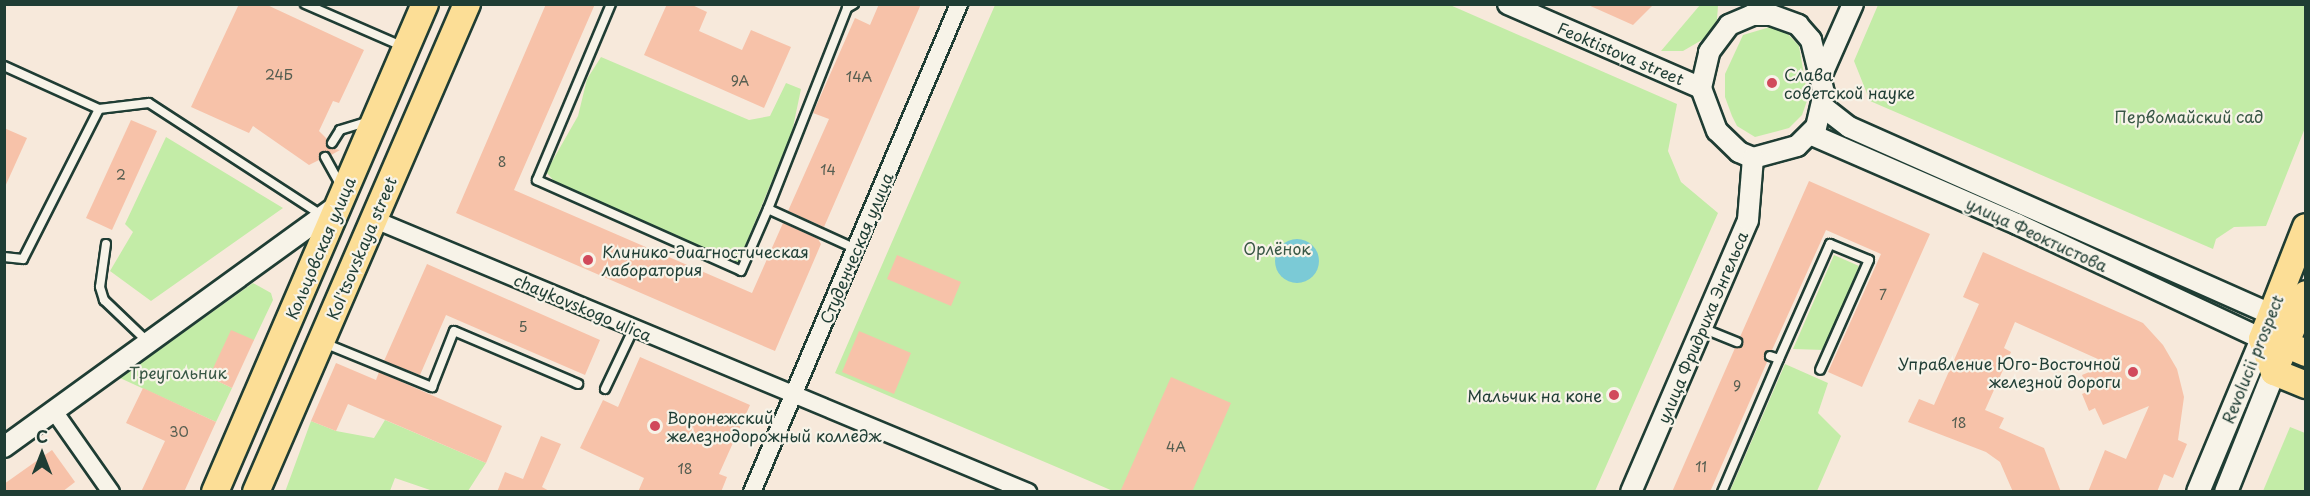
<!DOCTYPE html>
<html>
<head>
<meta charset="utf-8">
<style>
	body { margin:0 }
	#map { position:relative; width:2310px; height:496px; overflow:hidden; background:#f7e9db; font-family:"Playpen Sans",sans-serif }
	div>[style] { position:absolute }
	.green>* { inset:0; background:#c3eca7 }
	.water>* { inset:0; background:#7bcad6 }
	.round { border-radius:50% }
	.building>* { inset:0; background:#f7c2a9 }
	.roads { filter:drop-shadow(2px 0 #1f3d34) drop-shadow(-2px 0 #1f3d34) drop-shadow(0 2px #1f3d34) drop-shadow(0 -2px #1f3d34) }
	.service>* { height:8px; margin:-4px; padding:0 4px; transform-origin:4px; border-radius:4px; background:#f7f3e8 }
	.minor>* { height:16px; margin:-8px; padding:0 8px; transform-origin:8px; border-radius:8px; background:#f7f3e8 }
	.tertiary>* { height:20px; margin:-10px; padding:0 10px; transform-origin:10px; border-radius:10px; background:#f7f3e8 }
	.secondary>* { height:22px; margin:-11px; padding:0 11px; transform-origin:11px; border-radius:11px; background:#f7f3e8 }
	.primary>* { height:26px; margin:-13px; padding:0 13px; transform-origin:13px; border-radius:13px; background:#fcde96 }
	.dots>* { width:16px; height:16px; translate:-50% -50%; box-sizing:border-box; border:3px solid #f7f3e8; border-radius:50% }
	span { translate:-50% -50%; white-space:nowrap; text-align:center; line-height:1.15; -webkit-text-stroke:4.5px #f7f3e8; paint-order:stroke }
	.number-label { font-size:14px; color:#555e51 }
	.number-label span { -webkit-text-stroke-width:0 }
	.street-label { font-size:16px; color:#1f3d34 }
	.poi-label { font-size:16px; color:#1f3d34 }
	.left { translate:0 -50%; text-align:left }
	.right { translate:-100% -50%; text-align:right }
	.park-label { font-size:16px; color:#385745 }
	.frame { position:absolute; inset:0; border:6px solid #1f3d34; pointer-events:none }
	.north { position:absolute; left:12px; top:424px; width:60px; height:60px; -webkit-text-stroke:4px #f7f3e8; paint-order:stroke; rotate:0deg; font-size:16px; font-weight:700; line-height:24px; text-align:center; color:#1f3d34 }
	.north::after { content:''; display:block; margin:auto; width:21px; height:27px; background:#1f3d34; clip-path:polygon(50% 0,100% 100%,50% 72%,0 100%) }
</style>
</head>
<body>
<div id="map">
	<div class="green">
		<i style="clip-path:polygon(995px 5px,1450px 5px,1677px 104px,1668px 151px,1681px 182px,1718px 213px,1595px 491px,1113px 491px,835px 373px)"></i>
		<i style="clip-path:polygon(1700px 5px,1718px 5px,1717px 20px,1707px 37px,1683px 51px,1661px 51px)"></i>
		<i style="clip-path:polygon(1878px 5px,2305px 5px,2305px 128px,2266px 226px,2234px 227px,2216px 239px,2213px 249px,1870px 101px,1854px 61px)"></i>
		<i style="clip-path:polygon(1770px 27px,1787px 33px,1799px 46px,1808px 98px,1802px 115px,1789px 128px,1755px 137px,1737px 126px,1732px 116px,1725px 97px,1725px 74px,1743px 35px)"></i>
		<i style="clip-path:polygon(601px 57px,749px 120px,770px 116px,786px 83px,801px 89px,792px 132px,738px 263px,555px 182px,546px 172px,578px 116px,587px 79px)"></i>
		<i style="clip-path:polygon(166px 137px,283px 208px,151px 301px,110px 271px,133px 232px,125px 224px)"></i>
		<i style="clip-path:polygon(1834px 255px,1859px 266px,1824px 350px,1793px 349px)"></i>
		<i style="clip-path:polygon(253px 283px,271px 293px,273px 300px,254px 340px,209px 377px,232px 388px,216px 422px,120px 378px)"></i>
		<i style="clip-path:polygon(1785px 364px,1828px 383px,1818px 413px,1841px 436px,1817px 491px,1730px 491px)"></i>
		<i style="clip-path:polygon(385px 420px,486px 463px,468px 491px,433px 491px,395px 478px,390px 491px,285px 492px,311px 421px,336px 431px,374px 438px)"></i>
		<i style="clip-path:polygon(2290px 427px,2305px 433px,2305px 491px,2263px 491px)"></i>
	</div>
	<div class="water">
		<i class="round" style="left:1275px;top:239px;width:44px;height:44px"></i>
	</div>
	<div class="building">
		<i style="clip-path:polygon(239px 4px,265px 4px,364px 50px,339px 103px,333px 101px,319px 131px,327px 139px,328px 148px,340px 150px,331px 155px,322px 151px,319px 160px,309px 165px,253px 126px,249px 133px,191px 107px)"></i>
		<i style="clip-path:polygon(546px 4px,595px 4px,514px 190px,752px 293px,783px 223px,818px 239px,821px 244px,775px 351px,456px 213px)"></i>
		<i style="clip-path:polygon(667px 4px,690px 4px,707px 12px,699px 31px,742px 50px,751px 30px,791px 47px,764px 108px,644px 55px)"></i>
		<i style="clip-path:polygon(879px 4px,921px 4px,824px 227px,788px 211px,829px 119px,813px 113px,855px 18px,870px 25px)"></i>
		<i style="clip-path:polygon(1586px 4px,1654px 4px,1633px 25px)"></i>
		<i style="clip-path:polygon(131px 120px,157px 131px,112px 230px,86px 218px)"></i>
		<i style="clip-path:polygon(4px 128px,27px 138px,4px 189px)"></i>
		<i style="clip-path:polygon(1809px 181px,1930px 234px,1862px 387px,1828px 372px,1881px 254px,1826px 230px,1772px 350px,1764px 353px,1767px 362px,1710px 492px,1672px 492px,1735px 348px,1743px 345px,1740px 337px)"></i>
		<i style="clip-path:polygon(1983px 252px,2143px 323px,2163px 345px,2177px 369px,2184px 397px,2178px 440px,2187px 444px,2173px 478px,2164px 474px,2157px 492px,2088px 492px,2105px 450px,2126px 459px,2149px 406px,2103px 425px,2095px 408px,2089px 411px,2082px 394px,2089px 391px,2082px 375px,2109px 364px,2015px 322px,2004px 348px,2011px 352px,1985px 410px,2004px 418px,1999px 428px,2044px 448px,2061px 492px,2013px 492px,2000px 462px,1986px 452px,1908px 422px,1919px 399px,1934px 405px,1979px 304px,1963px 297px)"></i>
		<i style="clip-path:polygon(897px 255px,961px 282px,951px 306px,887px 279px)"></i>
		<i style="clip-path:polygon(427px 264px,600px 340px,585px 375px,446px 315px,420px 375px,384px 361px)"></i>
		<i style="clip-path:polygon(231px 330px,254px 340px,232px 388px,209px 377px)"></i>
		<i style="clip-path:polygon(859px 331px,911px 353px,894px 394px,842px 372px)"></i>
		<i style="clip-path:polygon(640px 357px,750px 405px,719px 474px,727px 477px,721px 492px,638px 492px,644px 478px,580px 448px,603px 400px,618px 407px)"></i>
		<i style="clip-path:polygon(336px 363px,376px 380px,379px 372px,502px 426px,486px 463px,348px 404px,336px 431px,311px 421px)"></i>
		<i style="clip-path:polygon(1171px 377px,1231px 403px,1192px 492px,1120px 492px)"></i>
		<i style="clip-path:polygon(143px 388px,216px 422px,184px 492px,141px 492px,165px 441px,126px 423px)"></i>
		<i style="clip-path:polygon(541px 436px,561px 444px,542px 487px,551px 492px,497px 492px,505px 472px,523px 479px)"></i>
		<i style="clip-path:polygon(52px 450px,75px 482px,62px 492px,4px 492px,4px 484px)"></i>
	</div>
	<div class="roads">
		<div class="service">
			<i style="left:305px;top:4px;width:108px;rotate:23.5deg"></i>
			<i style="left:611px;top:4px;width:191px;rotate:112.8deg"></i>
			<i style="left:537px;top:180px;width:223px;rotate:24deg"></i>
			<i style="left:741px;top:271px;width:68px;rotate:-66.5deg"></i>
			<i style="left:768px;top:209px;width:97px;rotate:24.4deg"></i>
			<i style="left:4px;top:66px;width:104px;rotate:24.4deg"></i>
			<i style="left:99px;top:109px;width:50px;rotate:-6.8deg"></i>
			<i style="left:149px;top:103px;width:207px;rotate:33deg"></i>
			<i style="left:332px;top:143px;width:15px;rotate:-58deg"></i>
			<i style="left:340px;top:130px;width:30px;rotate:-17deg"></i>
			<i style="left:325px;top:157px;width:33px;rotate:61deg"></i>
			<i style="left:768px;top:209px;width:216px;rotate:-68.5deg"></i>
			<i style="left:847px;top:8px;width:8px;rotate:-30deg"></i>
			<i style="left:106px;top:244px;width:43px;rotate:97.9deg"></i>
			<i style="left:100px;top:287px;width:14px;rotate:73deg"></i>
			<i style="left:104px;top:300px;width:61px;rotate:43.7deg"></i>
			<i style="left:4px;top:257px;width:19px;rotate:6deg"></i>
			<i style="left:23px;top:259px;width:168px;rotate:-63.1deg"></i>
			<i style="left:1702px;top:328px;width:38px;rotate:22deg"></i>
			<i style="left:324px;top:343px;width:117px;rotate:22.2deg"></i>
			<i style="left:432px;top:387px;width:60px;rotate:-68.6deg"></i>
			<i style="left:454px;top:331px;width:135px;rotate:23.1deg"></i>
			<i style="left:1770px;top:356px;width:9px;rotate:18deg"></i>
			<i style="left:1779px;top:359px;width:126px;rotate:-66.1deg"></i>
			<i style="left:1830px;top:244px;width:42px;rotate:22.3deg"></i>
			<i style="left:1869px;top:260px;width:120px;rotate:114deg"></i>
			<i style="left:605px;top:389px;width:68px;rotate:-64.6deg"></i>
			<i style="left:1722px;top:492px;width:145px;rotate:-66.8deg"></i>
		</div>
		<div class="minor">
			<i style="left:373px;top:219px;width:710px;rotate:22.63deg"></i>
			<i style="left:54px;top:411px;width:99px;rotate:54.9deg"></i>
			<i style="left:752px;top:492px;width:530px;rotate:-67.01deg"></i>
		</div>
		<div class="tertiary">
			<i style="left:1508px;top:4px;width:210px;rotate:23.5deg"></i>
			<i style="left:1771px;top:15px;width:29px;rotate:20deg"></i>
			<i style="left:1798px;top:25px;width:20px;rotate:49deg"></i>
			<i style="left:1811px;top:40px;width:55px;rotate:76.2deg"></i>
			<i style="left:1824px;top:93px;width:35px;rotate:103deg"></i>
			<i style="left:1816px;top:127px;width:27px;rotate:135deg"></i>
			<i style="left:1797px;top:146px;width:46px;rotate:164.7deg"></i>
			<i style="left:1753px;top:158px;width:15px;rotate:-157deg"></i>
			<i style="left:1739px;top:152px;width:30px;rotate:-136deg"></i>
			<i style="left:1717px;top:131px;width:46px;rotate:-110.4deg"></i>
			<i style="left:1701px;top:88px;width:37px;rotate:-77deg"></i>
			<i style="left:1709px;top:52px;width:34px;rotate:-53deg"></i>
			<i style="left:1729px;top:25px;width:25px;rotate:-23deg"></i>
			<i style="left:1752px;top:15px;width:19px"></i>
			<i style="left:1823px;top:72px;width:74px;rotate:-66.2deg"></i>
			<i style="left:1822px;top:106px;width:34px;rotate:38deg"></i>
			<i style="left:1849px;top:127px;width:461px;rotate:23.9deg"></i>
			<i style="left:1810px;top:134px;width:226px;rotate:23.5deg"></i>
			<i style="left:2017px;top:224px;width:271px;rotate:25.1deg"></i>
			<i style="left:4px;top:447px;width:412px;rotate:-35.9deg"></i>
			<i style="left:1631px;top:492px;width:296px;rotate:-66.7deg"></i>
			<i style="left:1748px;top:220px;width:62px;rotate:-85.4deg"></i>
		</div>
		<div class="secondary">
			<i style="left:2198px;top:492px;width:166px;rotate:-67.3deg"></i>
			<i style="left:2226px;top:492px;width:129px;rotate:-68.2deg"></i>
		</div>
		<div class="primary">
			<i style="left:2285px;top:344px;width:23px;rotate:23deg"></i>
			<i style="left:2274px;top:372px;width:35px;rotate:-110deg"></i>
			<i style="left:2262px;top:339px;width:120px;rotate:-68.6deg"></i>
			<i style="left:2274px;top:372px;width:84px;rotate:-67.7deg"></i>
			<i style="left:2274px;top:372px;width:35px;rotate:22deg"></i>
			<i style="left:215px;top:492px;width:531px;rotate:-66.72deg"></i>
			<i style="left:256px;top:492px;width:532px;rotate:-66.62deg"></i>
		</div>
	</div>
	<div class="dots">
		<i style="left:1772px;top:83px;background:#d1495b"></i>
		<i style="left:588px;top:260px;background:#d1495b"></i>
		<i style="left:2133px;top:372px;background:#d1495b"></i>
		<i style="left:1614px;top:395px;background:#d1495b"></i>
		<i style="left:655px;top:426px;background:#d1495b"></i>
	</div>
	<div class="number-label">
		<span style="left:279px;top:75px">24Б</span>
		<span style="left:859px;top:77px">14А</span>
		<span style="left:740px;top:81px">9А</span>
		<span style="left:502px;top:162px">8</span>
		<span style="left:828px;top:170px">14</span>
		<span style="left:121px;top:175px">2</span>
		<span style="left:1883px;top:295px">7</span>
		<span style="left:523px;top:327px">5</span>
		<span style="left:1737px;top:386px">9</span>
		<span style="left:1959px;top:423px">18</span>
		<span style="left:179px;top:432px">30</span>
		<span style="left:1176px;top:447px">4А</span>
		<span style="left:1701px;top:467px">11</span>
		<span style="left:685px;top:469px">18</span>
	</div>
	<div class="street-label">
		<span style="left:1621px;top:53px;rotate:23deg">Feoktistova street</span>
		<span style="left:2037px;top:234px;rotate:25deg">улица Феоктистова</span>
		<span style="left:320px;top:248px;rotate:-67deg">Кольцовская улица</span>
		<span style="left:361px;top:248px;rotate:-67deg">Kol'tsovskaya street</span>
		<span style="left:856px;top:248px;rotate:-67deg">Студенческая улица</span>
		<span style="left:583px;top:307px;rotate:23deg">chaykovskogo ulica</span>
		<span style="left:1702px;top:327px;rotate:-67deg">улица Фридриха Энгельса</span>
		<span style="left:2252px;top:359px;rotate:-68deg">Revolucii prospect</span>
	</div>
	<div class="poi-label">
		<span class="left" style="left:1784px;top:83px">Слава<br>советской науке</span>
		<span class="left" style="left:602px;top:260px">Клинико-диагностическая<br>лаборатория</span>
		<span class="right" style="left:2121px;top:372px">Управление Юго-Восточной<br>железной дороги</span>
		<span class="right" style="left:1602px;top:395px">Мальчик на коне</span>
		<span class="left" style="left:667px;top:426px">Воронежский<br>железнодорожный колледж</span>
	</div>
	<div class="park-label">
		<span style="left:2189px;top:116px">Первомайский сад</span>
		<span style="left:1277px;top:248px">Орлёнок</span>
		<span style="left:178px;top:372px">Треугольник</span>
	</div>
	<div class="frame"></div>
	<div class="north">С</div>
</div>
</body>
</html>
